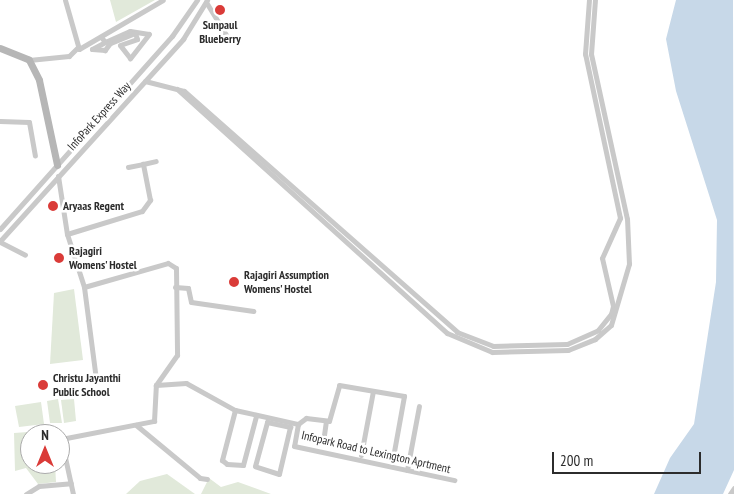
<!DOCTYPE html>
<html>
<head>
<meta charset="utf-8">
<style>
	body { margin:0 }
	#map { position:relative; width:734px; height:494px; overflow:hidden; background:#fff; font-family:"PT Sans Narrow",sans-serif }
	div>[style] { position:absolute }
	.green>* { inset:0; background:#e1e9da }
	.water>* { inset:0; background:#c7d8e8 }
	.street>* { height:5px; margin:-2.5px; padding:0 2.5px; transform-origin:2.5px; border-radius:2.5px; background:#c9c9c9 }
	.secondary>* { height:7px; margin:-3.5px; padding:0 3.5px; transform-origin:3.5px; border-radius:3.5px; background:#b6b6b6 }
	.dots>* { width:14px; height:14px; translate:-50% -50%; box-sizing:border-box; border:2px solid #fff; border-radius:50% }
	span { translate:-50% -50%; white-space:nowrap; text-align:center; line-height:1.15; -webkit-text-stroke:5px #fff; paint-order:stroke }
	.poi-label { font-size:12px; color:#2c2c2c; font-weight:700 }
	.left { translate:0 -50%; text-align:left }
	.street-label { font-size:12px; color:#2c2c2c }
	.north { position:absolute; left:20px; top:424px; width:50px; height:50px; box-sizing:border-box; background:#fff; border:1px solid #ababab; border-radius:50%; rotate:0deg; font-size:14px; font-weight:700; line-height:20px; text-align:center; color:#2c2c2c }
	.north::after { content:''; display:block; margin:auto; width:18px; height:22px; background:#da3b38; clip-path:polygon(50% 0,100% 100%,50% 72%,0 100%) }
	.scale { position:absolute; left:552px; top:452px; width:149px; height:22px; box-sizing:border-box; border:2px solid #2c2c2c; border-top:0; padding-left:6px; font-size:15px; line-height:18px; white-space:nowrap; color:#2c2c2c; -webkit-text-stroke:4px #fff; paint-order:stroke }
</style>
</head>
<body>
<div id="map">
	<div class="green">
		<i style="clip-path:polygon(110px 0,155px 0,116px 22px)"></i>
		<i style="clip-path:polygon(74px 289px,83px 360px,50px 364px,54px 293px)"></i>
		<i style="clip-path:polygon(58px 399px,62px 423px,50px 423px,47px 401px)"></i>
		<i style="clip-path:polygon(74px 399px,76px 421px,64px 423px,61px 400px)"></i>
		<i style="clip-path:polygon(41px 402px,44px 424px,19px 427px,15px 406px)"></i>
		<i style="clip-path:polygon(42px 431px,45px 434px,30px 434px,30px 464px,55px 464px,56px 482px,38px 484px,26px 468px,15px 471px,14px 433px)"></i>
		<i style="clip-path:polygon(167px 474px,195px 494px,126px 494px,140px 481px)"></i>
		<i style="clip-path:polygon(209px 478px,221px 487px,238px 482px,271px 494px,201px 494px)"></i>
	</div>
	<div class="water">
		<i style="clip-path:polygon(676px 0,733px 0,734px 470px,723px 494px,654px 494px,670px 458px,694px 424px,716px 282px,717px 220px,676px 91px,666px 39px)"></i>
	</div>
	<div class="street">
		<i style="left:65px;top:0;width:51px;rotate:74.1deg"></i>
		<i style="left:79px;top:49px;width:97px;rotate:-30.3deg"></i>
		<i style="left:206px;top:2px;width:42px;rotate:58.6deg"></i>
		<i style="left:101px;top:37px;width:6px;rotate:51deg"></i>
		<i style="left:105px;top:42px;width:27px;rotate:-24deg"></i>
		<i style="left:130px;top:31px;width:19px;rotate:9deg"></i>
		<i style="left:149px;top:34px;width:31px;rotate:128deg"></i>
		<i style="left:130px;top:58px;width:16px;rotate:-128deg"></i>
		<i style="left:120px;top:45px;width:18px;rotate:-19deg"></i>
		<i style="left:137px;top:39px;width:6px;rotate:-108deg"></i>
		<i style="left:135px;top:33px;width:27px;rotate:158deg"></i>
		<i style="left:110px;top:43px;width:9px;rotate:126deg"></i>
		<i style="left:105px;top:50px;width:13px;rotate:-176deg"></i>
		<i style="left:92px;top:49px;width:15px;rotate:-28deg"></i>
		<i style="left:29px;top:60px;width:40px;rotate:-5.7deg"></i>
		<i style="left:69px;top:56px;width:11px;rotate:-45deg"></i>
		<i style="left:145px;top:81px;width:40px;rotate:14.4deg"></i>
		<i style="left:184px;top:91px;width:364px;rotate:41.4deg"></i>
		<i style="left:457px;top:332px;width:39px;rotate:21deg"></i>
		<i style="left:493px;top:346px;width:74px;rotate:-1.5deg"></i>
		<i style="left:567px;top:344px;width:34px;rotate:-24deg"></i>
		<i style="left:598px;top:330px;width:21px;rotate:-51deg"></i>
		<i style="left:611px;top:314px;width:8px;rotate:-76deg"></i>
		<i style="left:613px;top:306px;width:49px;rotate:-102.9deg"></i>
		<i style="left:602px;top:258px;width:44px;rotate:-65.8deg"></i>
		<i style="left:620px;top:218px;width:168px;rotate:-102deg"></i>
		<i style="left:585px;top:54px;width:54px;rotate:-85.8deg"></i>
		<i style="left:177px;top:89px;width:364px;rotate:42.1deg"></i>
		<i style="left:447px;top:333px;width:49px;rotate:22.9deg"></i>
		<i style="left:492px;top:352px;width:76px;rotate:-1.5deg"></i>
		<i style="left:568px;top:350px;width:29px;rotate:-22deg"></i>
		<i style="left:595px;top:339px;width:21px;rotate:-41deg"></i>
		<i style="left:611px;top:325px;width:64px;rotate:-73.6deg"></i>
		<i style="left:629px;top:264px;width:45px;rotate:-92.5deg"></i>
		<i style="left:627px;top:219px;width:169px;rotate:-102.3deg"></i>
		<i style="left:591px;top:54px;width:54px;rotate:-85.8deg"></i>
		<i style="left:0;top:121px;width:29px;rotate:2deg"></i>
		<i style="left:29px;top:122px;width:34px;rotate:80deg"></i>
		<i style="left:128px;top:167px;width:15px;rotate:-11deg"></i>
		<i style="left:58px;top:176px;width:59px;rotate:81.2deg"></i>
		<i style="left:67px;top:234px;width:56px;rotate:72.2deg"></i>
		<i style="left:84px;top:287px;width:87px;rotate:-15.9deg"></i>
		<i style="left:168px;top:263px;width:9px;rotate:32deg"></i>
		<i style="left:176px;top:268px;width:87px;rotate:89.3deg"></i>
		<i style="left:177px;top:355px;width:37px;rotate:125deg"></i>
		<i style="left:156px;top:385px;width:30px;rotate:-4deg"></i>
		<i style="left:186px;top:383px;width:56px;rotate:28.9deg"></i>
		<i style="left:235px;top:410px;width:65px;rotate:12.5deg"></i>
		<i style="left:298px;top:424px;width:22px;rotate:100deg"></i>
		<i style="left:294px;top:446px;width:164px;rotate:12deg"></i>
		<i style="left:0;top:229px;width:259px;rotate:-48.3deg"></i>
		<i style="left:172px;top:36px;width:44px;rotate:-55.2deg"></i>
		<i style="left:67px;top:234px;width:78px;rotate:-17deg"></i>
		<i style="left:142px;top:211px;width:14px;rotate:-54deg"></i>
		<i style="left:150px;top:200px;width:37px;rotate:-101deg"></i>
		<i style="left:143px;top:164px;width:13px;rotate:-13deg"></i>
		<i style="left:0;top:241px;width:273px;rotate:-47.8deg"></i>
		<i style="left:183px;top:39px;width:46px;rotate:-58.4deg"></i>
		<i style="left:0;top:242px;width:28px;rotate:27deg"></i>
		<i style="left:84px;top:287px;width:94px;rotate:82.6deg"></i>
		<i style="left:175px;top:287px;width:13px;rotate:4deg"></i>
		<i style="left:188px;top:288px;width:14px;rotate:78deg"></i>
		<i style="left:191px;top:302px;width:63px;rotate:8.3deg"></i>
		<i style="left:235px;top:410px;width:52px;rotate:104.6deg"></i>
		<i style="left:222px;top:460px;width:6px;rotate:39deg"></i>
		<i style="left:227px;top:464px;width:16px;rotate:4deg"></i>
		<i style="left:243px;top:465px;width:51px;rotate:-75.1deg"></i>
		<i style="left:267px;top:422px;width:24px;rotate:12deg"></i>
		<i style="left:290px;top:427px;width:48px;rotate:103.2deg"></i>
		<i style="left:279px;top:474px;width:25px;rotate:-162deg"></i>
		<i style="left:255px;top:466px;width:46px;rotate:-74.7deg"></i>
		<i style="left:298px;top:424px;width:10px;rotate:-37deg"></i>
		<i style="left:306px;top:418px;width:23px;rotate:7deg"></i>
		<i style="left:329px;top:421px;width:37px;rotate:-74deg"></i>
		<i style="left:339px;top:385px;width:66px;rotate:9.6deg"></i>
		<i style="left:404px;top:396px;width:68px;rotate:100.2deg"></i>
		<i style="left:136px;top:425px;width:83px;rotate:39.6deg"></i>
		<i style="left:200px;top:478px;width:7px;rotate:8deg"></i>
		<i style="left:323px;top:442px;width:21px;rotate:-82deg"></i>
		<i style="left:361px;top:455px;width:65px;rotate:-79.4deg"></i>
		<i style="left:407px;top:470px;width:65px;rotate:-79.4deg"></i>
		<i style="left:26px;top:494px;width:15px;rotate:-32deg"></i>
		<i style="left:39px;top:486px;width:32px;rotate:-5deg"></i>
		<i style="left:73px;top:494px;width:56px;rotate:-102.3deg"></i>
		<i style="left:61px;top:439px;width:95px;rotate:-11deg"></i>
		<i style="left:154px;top:421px;width:36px;rotate:-87deg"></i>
		<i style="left:730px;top:494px;width:7px;rotate:-56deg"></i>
	</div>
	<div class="secondary">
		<i style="left:0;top:48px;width:31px;rotate:22deg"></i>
		<i style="left:29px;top:60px;width:22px;rotate:63deg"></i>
		<i style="left:39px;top:80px;width:87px;rotate:78deg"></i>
	</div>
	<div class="dots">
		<i style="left:220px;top:10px;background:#da3b38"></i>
		<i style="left:53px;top:206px;background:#da3b38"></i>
		<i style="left:59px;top:258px;background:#da3b38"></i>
		<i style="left:234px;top:282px;background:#da3b38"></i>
		<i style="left:43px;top:385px;background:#da3b38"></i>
	</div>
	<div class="poi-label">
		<span style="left:220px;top:32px">Sunpaul<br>Blueberry</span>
		<span class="left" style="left:63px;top:206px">Aryaas Regent</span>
		<span class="left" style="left:69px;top:258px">Rajagiri<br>Womens' Hostel</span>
		<span class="left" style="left:244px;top:282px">Rajagiri Assumption<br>Womens' Hostel</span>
		<span class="left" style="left:53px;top:385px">Christu Jayanthi<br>Public School</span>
	</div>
	<div class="street-label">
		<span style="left:99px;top:116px;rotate:-48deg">InfoPark Express Way</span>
		<span style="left:376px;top:452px;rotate:13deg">Infopark Road to Lexington Aprtment</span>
	</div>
	<div class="north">N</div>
	<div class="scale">200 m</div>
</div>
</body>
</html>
